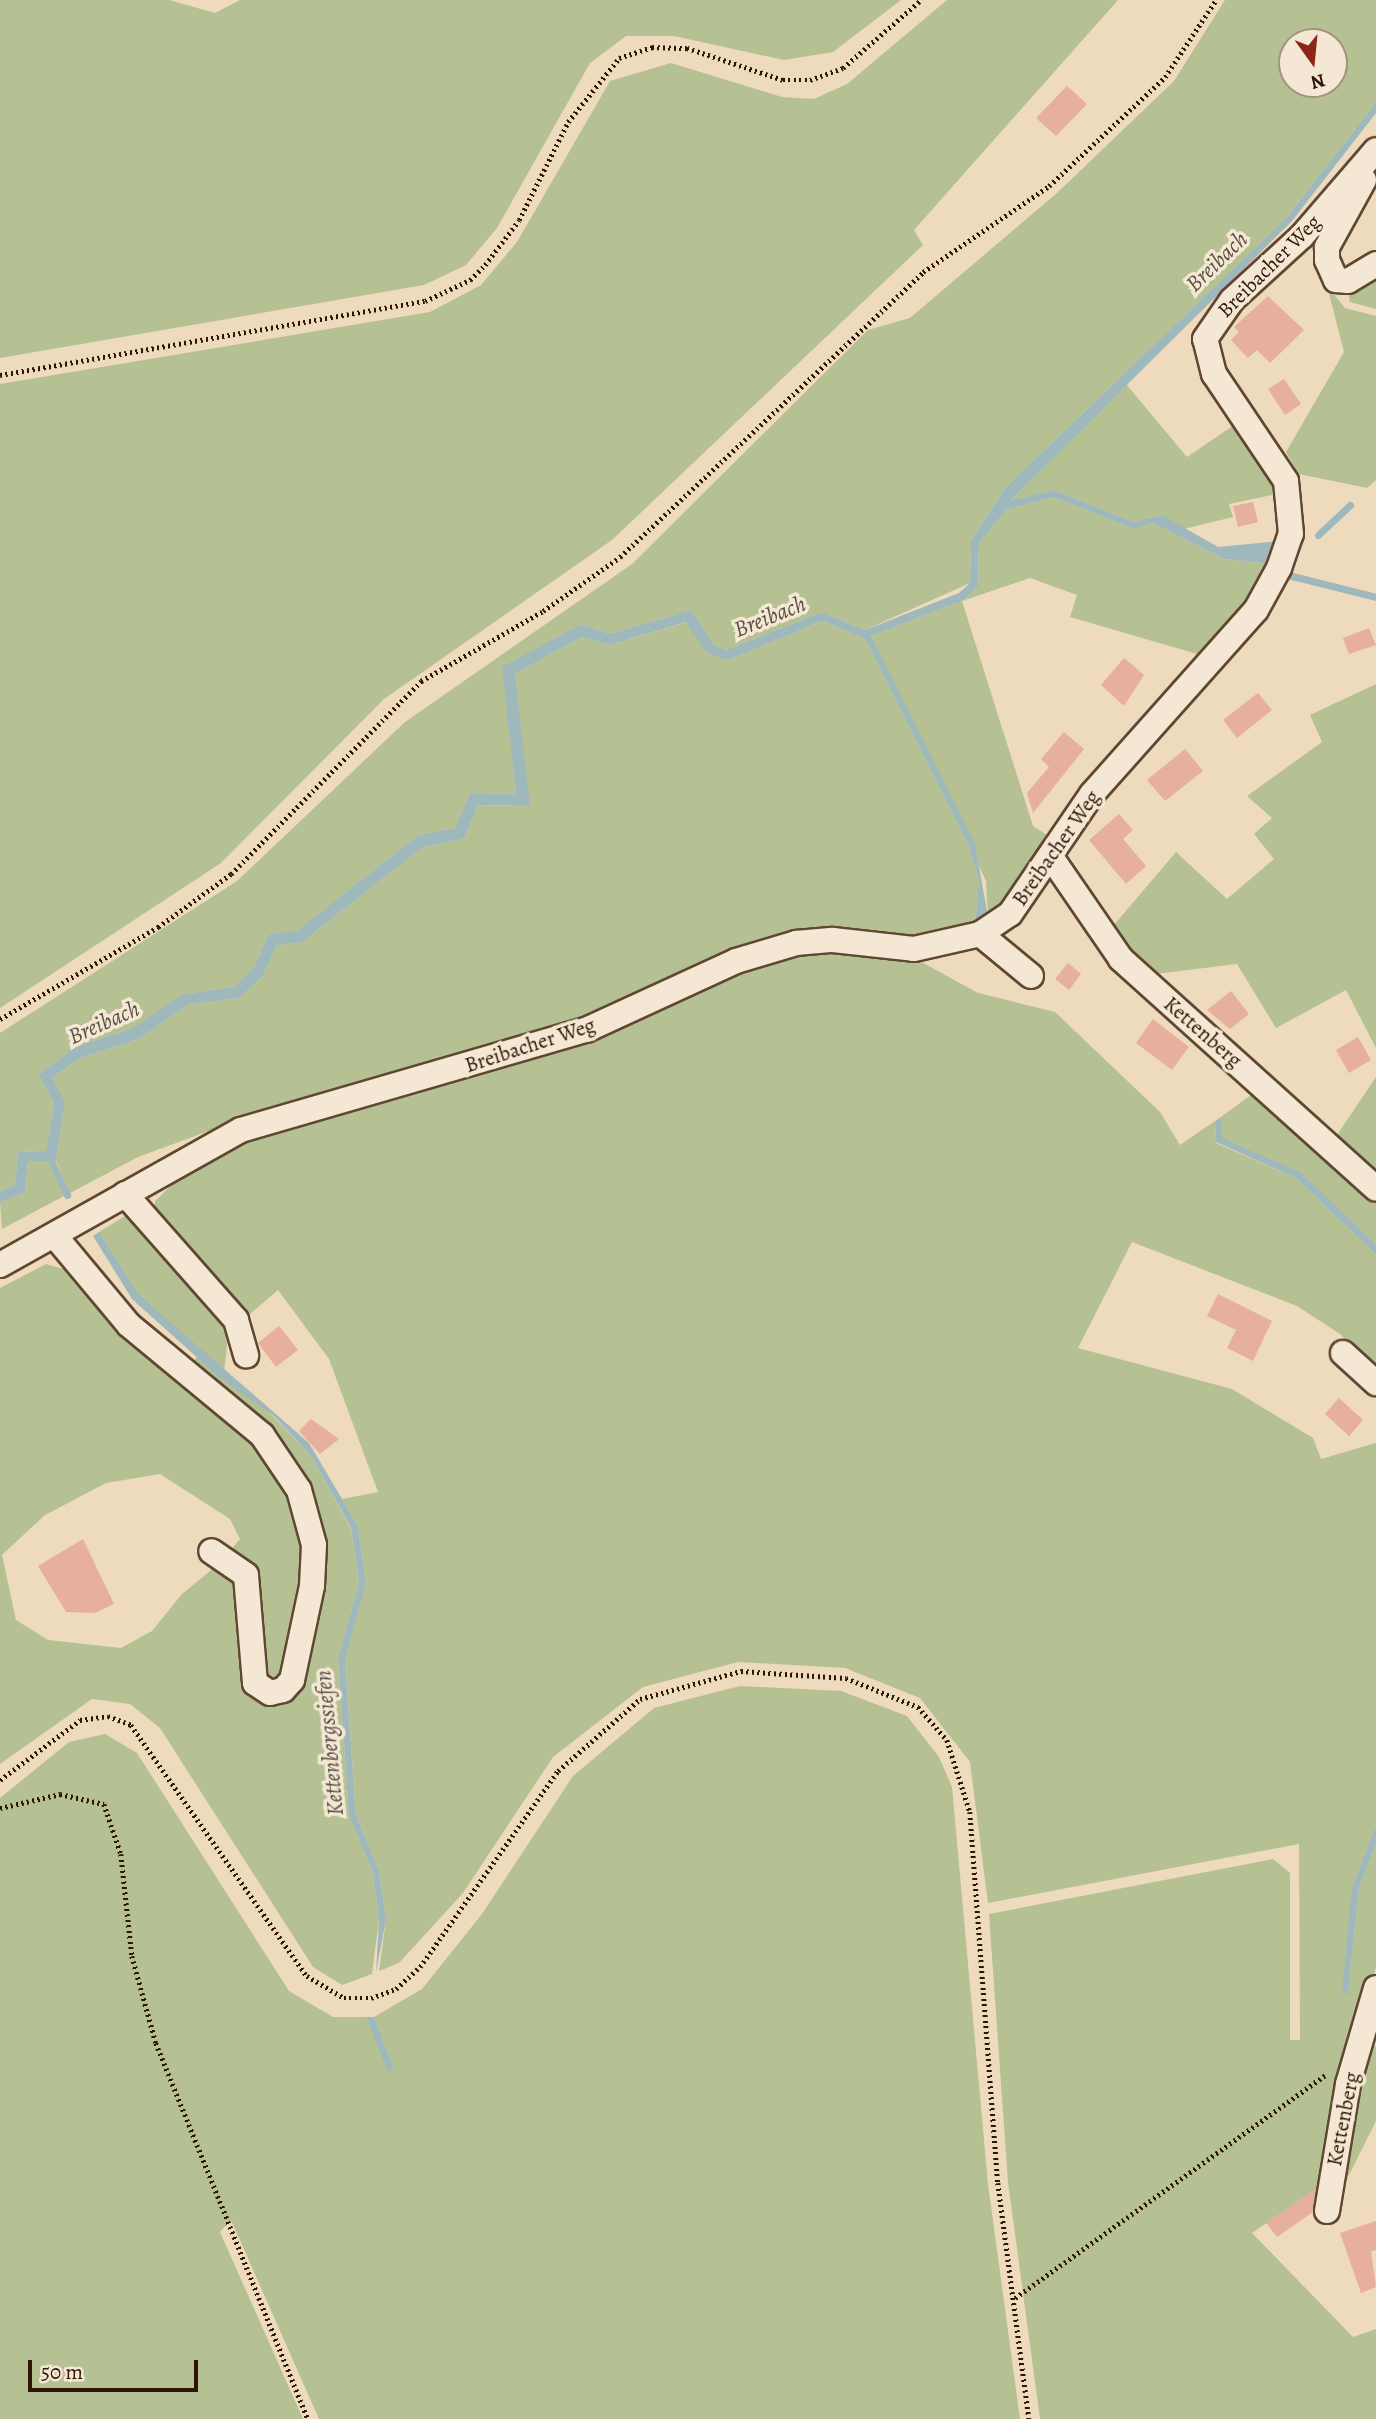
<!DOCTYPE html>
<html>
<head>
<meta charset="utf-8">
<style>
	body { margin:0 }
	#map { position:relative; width:1376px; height:2419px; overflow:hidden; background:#eedabc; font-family:Alegreya,serif }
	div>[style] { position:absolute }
	.green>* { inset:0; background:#b5c093 }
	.water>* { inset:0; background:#9eb8bb }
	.stream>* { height:7px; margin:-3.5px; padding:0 3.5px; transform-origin:3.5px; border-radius:3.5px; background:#9eb8bb }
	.building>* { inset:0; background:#e7af9d }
	.path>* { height:4.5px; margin-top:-2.25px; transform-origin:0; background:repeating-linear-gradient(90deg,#2f1604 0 2px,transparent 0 5.5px) }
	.roads { filter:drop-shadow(2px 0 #5f4732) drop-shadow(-2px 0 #5f4732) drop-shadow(0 2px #5f4732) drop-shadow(0 -2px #5f4732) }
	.minor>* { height:24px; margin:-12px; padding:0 12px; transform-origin:12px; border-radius:12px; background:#f4e7d3 }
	span { translate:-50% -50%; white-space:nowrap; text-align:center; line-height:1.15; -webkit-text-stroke:7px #f4e7d3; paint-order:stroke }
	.street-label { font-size:21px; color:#2f1604 }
	.water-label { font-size:23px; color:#564f44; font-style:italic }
	.north { position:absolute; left:1278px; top:28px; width:70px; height:70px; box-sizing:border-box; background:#f4e7d3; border:2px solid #a59380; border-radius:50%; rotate:165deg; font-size:19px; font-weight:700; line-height:28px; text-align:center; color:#2f1604 }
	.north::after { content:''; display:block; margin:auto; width:24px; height:32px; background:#8f2418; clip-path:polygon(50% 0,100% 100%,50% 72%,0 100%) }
	.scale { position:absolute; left:28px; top:2360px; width:170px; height:32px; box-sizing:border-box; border:4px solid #2f1604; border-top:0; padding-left:9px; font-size:21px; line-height:24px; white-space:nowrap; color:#2f1604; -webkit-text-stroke:5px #f4e7d3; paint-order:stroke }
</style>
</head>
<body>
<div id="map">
	<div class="green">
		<i style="clip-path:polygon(0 0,169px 0,215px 13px,240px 0,901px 0,833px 52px,784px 60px,674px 36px,626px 36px,590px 63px,497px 228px,466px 265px,424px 285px,0 358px)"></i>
		<i style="clip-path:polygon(947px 0,1118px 0,914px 230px,923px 245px,612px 540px,384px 699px,221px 863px,0 1008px,0 384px,430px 312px,481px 285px,517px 242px,610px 81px,671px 63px,782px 97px,814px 99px,847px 84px)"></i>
		<i style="clip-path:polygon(evenodd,1225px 0,1376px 0,1376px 102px,1287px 217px,1005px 488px,971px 540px,970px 583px,865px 630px,822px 612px,726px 650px,713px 644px,691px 610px,610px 634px,581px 624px,503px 667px,516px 794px,470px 793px,455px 828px,418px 835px,296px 932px,269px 934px,253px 969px,234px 987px,183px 994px,133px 1028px,75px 1047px,38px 1075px,54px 1103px,46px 1151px,18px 1152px,15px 1185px,0 1191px,0 1033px,237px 881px,405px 722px,632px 564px,868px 330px,910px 318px,1057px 193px,1174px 81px,1225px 0,1292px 42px,1334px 42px,1334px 84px,1292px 84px,1292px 42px)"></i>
		<i style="clip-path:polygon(1376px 270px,1376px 309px,1350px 302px,1348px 290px)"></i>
		<i style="clip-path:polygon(1327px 286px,1345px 308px,1376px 316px,1376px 480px,1367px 488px,1299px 474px,1286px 452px,1344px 352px)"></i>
		<i style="clip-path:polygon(1126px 384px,1187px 457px,1240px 421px,1282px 493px,1229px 504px,1233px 517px,1180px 530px,1162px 515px,1134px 522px,1054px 490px,1009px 502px)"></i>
		<i style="clip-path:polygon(1053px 497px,1134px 529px,1153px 523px,1224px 559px,1273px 564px,1204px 656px,1070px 617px,1077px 595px,1030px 578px,962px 601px,1033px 826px,1050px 837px,1014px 895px,988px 917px,986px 881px,871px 636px,962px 601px,978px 587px,979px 543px,1006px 510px)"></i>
		<i style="clip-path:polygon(822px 621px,865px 639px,969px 847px,979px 881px,975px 924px,914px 940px,833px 932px,580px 1020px,225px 1125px,138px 1157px,70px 1193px,56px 1161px,65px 1102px,51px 1079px,81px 1058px,139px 1039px,188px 1005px,239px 998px,263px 976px,277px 945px,301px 943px,423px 847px,464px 839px,478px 805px,529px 806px,515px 674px,582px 637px,610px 645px,687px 622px,706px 652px,726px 661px)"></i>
		<i style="clip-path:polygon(1376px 684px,1376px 1048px,1346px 990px,1276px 1028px,1237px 964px,1147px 975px,1108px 932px,1176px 852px,1227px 899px,1274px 859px,1254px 834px,1272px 818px,1247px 796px,1322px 742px,1310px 715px)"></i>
		<i style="clip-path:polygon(830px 948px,916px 959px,978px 993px,1055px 1012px,1160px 1112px,1180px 1145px,1215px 1121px,1216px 1143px,1296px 1178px,1376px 1255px,1376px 1372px,1340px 1334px,1297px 1306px,1132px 1242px,1078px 1348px,1232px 1389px,1313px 1438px,1321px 1459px,1376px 1443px,1376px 1825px,1352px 1887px,1348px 1993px,1359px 1888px,1376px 1844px,1376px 1967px,1321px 2199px,1294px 2204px,1252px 2233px,1353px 2337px,1376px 2329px,1376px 2419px,1040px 2419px,1008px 2182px,989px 1914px,1273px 1859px,1290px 1873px,1290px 2040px,1300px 2040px,1299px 1844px,988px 1903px,970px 1762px,920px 1698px,845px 1668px,738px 1662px,643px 1687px,553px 1757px,463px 1893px,399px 1963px,379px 1971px,386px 1920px,379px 1871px,356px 1815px,345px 1658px,366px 1582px,358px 1526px,342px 1499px,378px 1492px,329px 1359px,278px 1290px,244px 1319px,154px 1211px,155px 1201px,192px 1166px,232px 1146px,737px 968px)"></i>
		<i style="clip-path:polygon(1376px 1077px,1376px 1180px,1333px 1141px)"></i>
		<i style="clip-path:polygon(1258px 1090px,1376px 1201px,1376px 1244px,1300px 1173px,1223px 1138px,1221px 1117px)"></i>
		<i style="clip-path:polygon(48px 1161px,64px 1196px,2px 1229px,0 1202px,25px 1193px,28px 1162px)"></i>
		<i style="clip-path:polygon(125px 1216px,221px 1310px,228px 1335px,224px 1373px,137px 1294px,99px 1232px)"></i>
		<i style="clip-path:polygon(46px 1264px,67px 1270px,127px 1329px,246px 1425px,287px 1480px,301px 1515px,305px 1584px,284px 1677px,268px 1683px,260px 1679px,251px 1645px,256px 1604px,249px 1570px,228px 1553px,240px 1539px,230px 1519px,160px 1474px,106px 1483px,45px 1515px,2px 1555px,16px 1620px,48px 1640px,121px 1648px,152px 1631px,182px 1594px,221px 1562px,242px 1579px,248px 1603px,241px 1644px,252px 1694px,262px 1702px,284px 1701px,300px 1689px,319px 1586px,315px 1510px,295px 1469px,256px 1416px,190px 1364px,197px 1357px,273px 1416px,311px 1456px,351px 1529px,359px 1582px,338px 1658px,349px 1816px,373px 1873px,379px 1920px,372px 1974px,342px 1985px,313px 1967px,160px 1728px,130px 1704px,92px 1699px,0 1764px,0 1288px)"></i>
		<i style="clip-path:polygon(740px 1686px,841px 1691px,907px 1716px,939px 1757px,952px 1787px,988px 2184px,1020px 2419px,319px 2419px,231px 2220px,220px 2232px,303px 2419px,0 2419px,0 1798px,69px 1742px,105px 1734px,137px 1753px,289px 1991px,333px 2017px,366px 2017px,389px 2071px,394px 2068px,374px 2017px,422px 1989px,482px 1914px,573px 1776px,654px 1708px)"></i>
		<i style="clip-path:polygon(1376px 2046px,1376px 2121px,1336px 2201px,1366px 2048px)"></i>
	</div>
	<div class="water">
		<i style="clip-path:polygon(1376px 102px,1376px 113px,1292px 221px,1010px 501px,1054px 490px,1134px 522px,1162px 515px,1218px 547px,1279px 541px,1273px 564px,1224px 559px,1153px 523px,1134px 529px,1053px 497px,1006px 510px,979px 543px,978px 587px,962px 601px,871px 636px,975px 844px,988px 917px,975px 924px,979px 881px,969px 847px,865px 639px,822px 621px,726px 661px,706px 652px,686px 622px,610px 645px,582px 637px,515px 674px,530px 806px,478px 805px,464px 839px,423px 847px,301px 943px,277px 945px,263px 976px,239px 998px,188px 1005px,139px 1039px,81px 1058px,52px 1078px,65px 1102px,56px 1161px,28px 1162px,25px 1193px,0 1202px,0 1191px,15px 1185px,18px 1152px,46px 1151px,54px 1103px,38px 1075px,75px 1047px,133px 1028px,183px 994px,234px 987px,253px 969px,269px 934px,297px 931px,418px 835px,455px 828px,470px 793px,516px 794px,502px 667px,581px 624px,610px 634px,691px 610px,713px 644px,726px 650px,822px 612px,865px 630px,959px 593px,970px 583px,971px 540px,1005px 488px,1287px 217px)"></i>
		<i style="clip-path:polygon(1221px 1117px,1223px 1138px,1300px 1172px,1376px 1244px,1376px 1255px,1296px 1178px,1216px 1142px,1215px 1121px)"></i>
		<i style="clip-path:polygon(99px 1232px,138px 1294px,309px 1443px,358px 1526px,366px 1583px,345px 1659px,356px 1815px,379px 1871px,386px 1920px,376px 1972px,379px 1920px,373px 1873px,349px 1816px,338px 1658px,359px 1582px,351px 1528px,311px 1456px,274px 1416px,220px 1378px,132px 1299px,93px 1236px)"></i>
		<i style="clip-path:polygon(1376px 1825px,1376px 1844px,1359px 1888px,1348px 1994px,1342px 1992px,1352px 1887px)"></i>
		<i style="clip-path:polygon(366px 2017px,374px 2017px,394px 2068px,388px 2072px)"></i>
	</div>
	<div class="stream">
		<i style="left:1318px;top:535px;width:44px;rotate:-43.2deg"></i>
		<i style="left:1288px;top:575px;width:91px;rotate:14deg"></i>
		<i style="left:49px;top:1156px;width:43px;rotate:65.2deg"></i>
	</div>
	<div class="building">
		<i style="clip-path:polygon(1067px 86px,1087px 104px,1056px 136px,1036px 118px)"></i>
		<i style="clip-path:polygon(1268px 296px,1304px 330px,1270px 363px,1257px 350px,1248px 358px,1231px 340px,1239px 332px,1234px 327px)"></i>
		<i style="clip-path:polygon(1284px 379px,1301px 404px,1285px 415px,1268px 389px)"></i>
		<i style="clip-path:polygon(1253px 502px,1258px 522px,1238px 527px,1233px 506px)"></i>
		<i style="clip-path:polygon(1369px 628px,1376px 645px,1349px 654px,1343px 638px)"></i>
		<i style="clip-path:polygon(1124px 658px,1144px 675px,1124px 706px,1101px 685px)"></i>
		<i style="clip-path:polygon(1258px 693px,1272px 710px,1237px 738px,1223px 720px)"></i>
		<i style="clip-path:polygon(1064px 732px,1084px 749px,1033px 813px,1027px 793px,1049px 767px,1041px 759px)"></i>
		<i style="clip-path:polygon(1185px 749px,1203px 771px,1165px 801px,1147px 780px)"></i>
		<i style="clip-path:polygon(1119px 814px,1133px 830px,1123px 839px,1146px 866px,1126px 884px,1089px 840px)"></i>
		<i style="clip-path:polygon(1068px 963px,1081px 974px,1069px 990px,1055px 979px)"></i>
		<i style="clip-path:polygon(1231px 991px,1249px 1014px,1230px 1029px,1207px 1010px)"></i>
		<i style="clip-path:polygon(1153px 1019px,1189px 1047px,1172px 1070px,1136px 1043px)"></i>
		<i style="clip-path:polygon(1358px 1037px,1371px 1060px,1349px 1073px,1336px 1050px)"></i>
		<i style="clip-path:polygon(1218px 1294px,1272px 1321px,1253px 1361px,1227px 1348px,1236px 1330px,1207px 1316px)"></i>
		<i style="clip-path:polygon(279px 1326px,298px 1350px,276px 1367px,258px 1343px)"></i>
		<i style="clip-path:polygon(1339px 1398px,1363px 1420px,1349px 1436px,1325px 1414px)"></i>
		<i style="clip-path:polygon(311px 1419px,339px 1439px,320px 1454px,299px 1431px)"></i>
		<i style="clip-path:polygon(83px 1539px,114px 1604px,95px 1613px,66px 1612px,38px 1566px)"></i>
		<i style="clip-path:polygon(1315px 2189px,1313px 2212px,1277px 2237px,1266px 2223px)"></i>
		<i style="clip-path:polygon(1376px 2221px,1376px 2250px,1371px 2251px,1376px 2287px,1361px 2293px,1340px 2233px)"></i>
	</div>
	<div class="path">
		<i style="left:0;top:375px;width:431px;rotate:-9.9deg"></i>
		<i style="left:425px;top:301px;width:50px;rotate:-25deg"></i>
		<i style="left:470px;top:280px;width:21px;rotate:-45deg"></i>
		<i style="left:485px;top:265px;width:56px;rotate:-52.9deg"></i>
		<i style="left:519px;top:220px;width:110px;rotate:-63.4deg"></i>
		<i style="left:568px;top:122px;width:82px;rotate:-51.4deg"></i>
		<i style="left:619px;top:58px;width:35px;rotate:-18deg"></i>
		<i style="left:652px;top:47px;width:35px;rotate:2deg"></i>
		<i style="left:687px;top:48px;width:101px;rotate:18.4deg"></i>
		<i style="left:783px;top:80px;width:27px"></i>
		<i style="left:810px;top:80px;width:35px;rotate:-20deg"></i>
		<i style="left:843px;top:68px;width:103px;rotate:-41.1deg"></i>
		<i style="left:0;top:1019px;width:183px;rotate:-30.2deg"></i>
		<i style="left:158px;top:927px;width:90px;rotate:-36deg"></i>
		<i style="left:231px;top:874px;width:271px;rotate:-45.4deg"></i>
		<i style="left:421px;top:681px;width:141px;rotate:-29.8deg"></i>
		<i style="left:543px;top:611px;width:94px;rotate:-35deg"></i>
		<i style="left:620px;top:557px;width:416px;rotate:-43.2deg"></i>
		<i style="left:923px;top:272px;width:153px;rotate:-34.3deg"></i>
		<i style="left:1049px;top:186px;width:159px;rotate:-43.2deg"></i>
		<i style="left:1165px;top:77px;width:92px;rotate:-56.5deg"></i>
		<i style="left:0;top:1780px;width:100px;rotate:-36.9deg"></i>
		<i style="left:80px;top:1720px;width:28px;rotate:-8deg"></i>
		<i style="left:108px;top:1716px;width:25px;rotate:21deg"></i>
		<i style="left:131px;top:1725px;width:307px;rotate:55deg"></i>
		<i style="left:307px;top:1976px;width:43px;rotate:30.7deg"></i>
		<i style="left:344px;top:1998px;width:27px"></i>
		<i style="left:371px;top:1998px;width:27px;rotate:-20deg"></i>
		<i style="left:396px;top:1989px;width:33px;rotate:-43deg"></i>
		<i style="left:420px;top:1967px;width:240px;rotate:-54.9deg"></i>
		<i style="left:558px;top:1771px;width:109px;rotate:-41.3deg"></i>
		<i style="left:640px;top:1699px;width:105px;rotate:-15.5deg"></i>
		<i style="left:741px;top:1671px;width:105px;rotate:3.8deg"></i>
		<i style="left:846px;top:1678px;width:78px;rotate:21.9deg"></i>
		<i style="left:918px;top:1707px;width:44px;rotate:48.7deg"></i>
		<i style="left:947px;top:1740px;width:76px;rotate:72.3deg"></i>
		<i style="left:970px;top:1812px;width:372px;rotate:85.7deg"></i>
		<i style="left:998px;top:2183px;width:238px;rotate:82.5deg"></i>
		<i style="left:0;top:1808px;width:62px;rotate:-13.1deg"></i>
		<i style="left:60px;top:1794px;width:45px;rotate:12.8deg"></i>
		<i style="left:104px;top:1804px;width:53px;rotate:71.2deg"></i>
		<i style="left:121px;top:1854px;width:103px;rotate:83.8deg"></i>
		<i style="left:132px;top:1956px;width:90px;rotate:74.6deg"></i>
		<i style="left:156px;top:2043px;width:406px;rotate:68deg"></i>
		<i style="left:1015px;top:2298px;width:384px;rotate:-35.7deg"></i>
	</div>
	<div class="roads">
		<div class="minor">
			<i style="left:1364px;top:180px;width:77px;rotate:118.9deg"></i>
			<i style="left:1327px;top:247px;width:13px;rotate:90deg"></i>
			<i style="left:1327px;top:260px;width:22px;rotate:66deg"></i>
			<i style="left:1336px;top:280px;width:12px;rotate:5deg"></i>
			<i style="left:1348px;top:281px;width:33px;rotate:-31deg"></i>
			<i style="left:1051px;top:857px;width:124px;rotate:55.5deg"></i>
			<i style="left:1121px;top:959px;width:343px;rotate:42deg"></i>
			<i style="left:980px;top:934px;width:66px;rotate:39.5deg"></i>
			<i style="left:125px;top:1194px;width:168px;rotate:48.6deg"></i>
			<i style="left:236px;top:1320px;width:37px;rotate:74deg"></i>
			<i style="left:54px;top:1235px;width:117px;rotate:50.2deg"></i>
			<i style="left:129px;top:1325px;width:173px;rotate:39.6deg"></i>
			<i style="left:262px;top:1435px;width:66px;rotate:56.1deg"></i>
			<i style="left:299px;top:1490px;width:57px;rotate:74.7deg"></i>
			<i style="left:314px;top:1545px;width:41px;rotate:92.8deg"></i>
			<i style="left:312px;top:1586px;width:96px;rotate:102deg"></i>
			<i style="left:292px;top:1680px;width:13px;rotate:132deg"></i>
			<i style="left:283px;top:1690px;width:13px;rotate:167deg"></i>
			<i style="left:270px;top:1693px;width:18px;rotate:-146deg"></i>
			<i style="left:255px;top:1683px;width:108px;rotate:-94.8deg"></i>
			<i style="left:246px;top:1575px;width:42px;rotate:-145.6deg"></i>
			<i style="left:0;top:1265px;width:276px;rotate:-29.3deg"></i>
			<i style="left:241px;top:1130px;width:359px;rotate:-16.2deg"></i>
			<i style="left:586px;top:1030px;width:165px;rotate:-24.7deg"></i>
			<i style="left:736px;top:961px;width:63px;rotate:-16.7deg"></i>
			<i style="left:796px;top:943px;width:37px;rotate:-5deg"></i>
			<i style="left:833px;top:940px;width:81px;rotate:6.3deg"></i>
			<i style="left:914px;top:949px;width:68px;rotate:-12.8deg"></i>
			<i style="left:980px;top:934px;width:36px;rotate:-34deg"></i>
			<i style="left:1010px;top:914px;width:145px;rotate:-55.7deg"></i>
			<i style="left:1092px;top:794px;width:246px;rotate:-48.3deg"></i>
			<i style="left:1256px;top:610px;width:48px;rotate:-61.3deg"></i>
			<i style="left:1279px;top:568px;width:36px;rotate:-71deg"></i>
			<i style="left:1291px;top:534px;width:53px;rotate:-95.4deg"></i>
			<i style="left:1286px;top:481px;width:129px;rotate:-123.9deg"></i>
			<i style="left:1214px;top:374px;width:36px;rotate:-104deg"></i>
			<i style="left:1205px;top:339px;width:47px;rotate:-55.3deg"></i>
			<i style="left:1232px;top:300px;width:95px;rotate:-42.4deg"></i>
			<i style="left:1302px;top:236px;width:113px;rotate:-49.3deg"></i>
			<i style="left:1343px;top:1353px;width:45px;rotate:42.3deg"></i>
			<i style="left:1327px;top:2211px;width:129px;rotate:-80.6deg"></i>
			<i style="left:1348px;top:2084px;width:100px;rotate:-73.7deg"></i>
		</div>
	</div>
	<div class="street-label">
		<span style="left:1269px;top:266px;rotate:-45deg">Breibacher Weg</span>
		<span style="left:1056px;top:848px;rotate:-55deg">Breibacher Weg</span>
		<span style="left:1203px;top:1032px;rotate:41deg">Kettenberg</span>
		<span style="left:530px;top:1045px;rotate:-18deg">Breibacher Weg</span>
		<span style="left:1343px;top:2119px;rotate:-79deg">Kettenberg</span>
	</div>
	<div class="water-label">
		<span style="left:1217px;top:262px;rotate:-44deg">Breibach</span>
		<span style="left:770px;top:617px;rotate:-22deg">Breibach</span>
		<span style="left:104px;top:1023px;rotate:-24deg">Breibach</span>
		<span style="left:330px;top:1743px;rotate:-95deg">Kettenbergssiefen</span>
	</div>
	<div class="north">N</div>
	<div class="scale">50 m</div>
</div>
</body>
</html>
